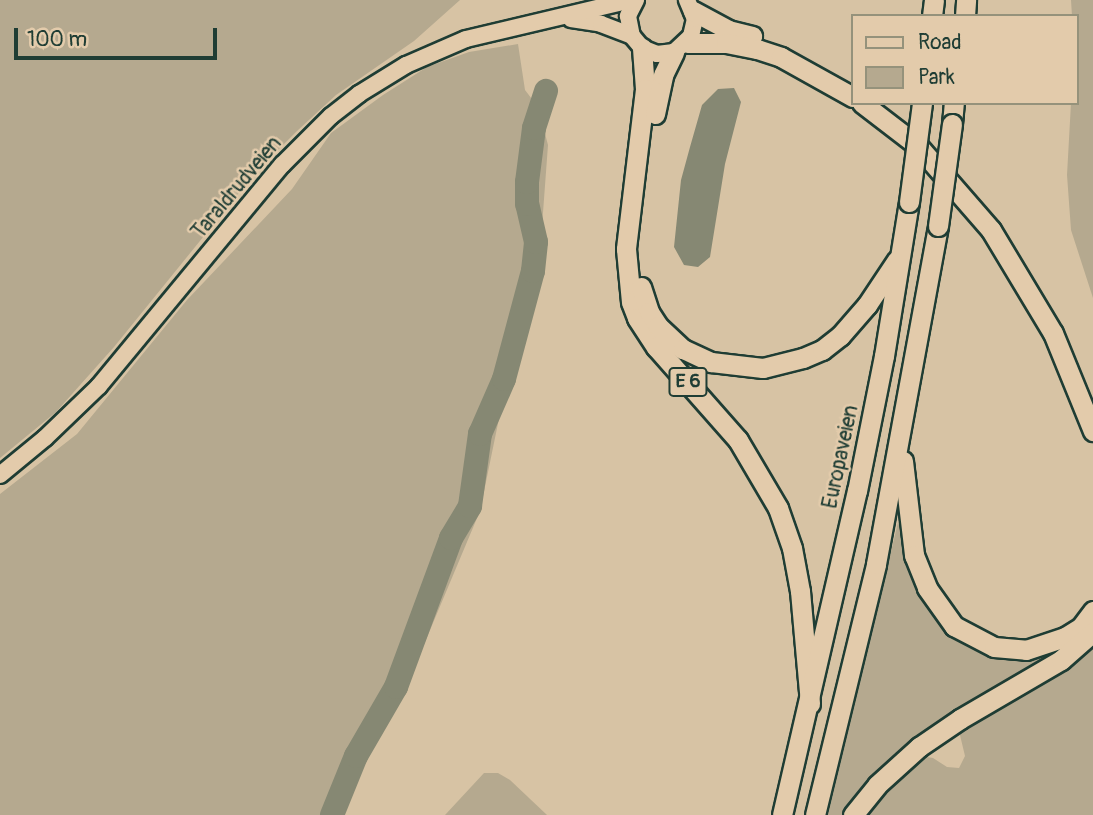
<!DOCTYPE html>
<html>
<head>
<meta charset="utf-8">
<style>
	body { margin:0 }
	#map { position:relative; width:1093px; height:815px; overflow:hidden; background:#d7c3a4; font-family:Pangolin,sans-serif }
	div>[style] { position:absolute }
	.green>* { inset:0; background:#b5a98f }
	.water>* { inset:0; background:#868873 }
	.river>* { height:24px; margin:-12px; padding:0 12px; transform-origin:12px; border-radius:12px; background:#868873 }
	.roads { filter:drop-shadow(2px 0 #1f3d34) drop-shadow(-2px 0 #1f3d34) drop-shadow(0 2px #1f3d34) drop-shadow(0 -2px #1f3d34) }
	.secondary>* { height:16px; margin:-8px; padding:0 8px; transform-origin:8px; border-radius:8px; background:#e3cbab }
	.motorway>* { height:19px; margin:-9.5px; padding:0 9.5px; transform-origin:9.5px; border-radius:9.5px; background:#e3cbab }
	.bridges { filter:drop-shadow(2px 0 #1f3d34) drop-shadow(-2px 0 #1f3d34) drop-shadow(0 2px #1f3d34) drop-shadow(0 -2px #1f3d34) }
	.motorway-bridge>* { height:19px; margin:-9.5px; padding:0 9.5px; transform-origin:9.5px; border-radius:9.5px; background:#e3cbab }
	span { translate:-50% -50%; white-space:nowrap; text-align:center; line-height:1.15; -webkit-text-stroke:5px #e3cbab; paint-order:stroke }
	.shield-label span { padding:2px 5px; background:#e3cbab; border:2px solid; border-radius:5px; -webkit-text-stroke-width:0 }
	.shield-label { font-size:19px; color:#1f3d34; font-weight:700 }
	.street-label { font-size:21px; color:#1f3d34 }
	.legend { position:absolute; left:851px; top:14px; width:228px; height:91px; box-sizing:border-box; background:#e3cbab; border:2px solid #95927b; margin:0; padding:9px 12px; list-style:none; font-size:21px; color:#1f3d34 }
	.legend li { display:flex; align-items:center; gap:14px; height:35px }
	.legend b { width:35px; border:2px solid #95927b }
	.scale { position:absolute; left:14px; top:28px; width:203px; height:32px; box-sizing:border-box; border:4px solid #1f3d34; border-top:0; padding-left:9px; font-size:21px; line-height:24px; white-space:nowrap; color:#1f3d34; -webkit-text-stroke:5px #e3cbab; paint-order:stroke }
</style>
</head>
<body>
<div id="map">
	<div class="green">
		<i style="clip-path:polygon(0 0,460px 0,414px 41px,336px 95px,297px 131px,255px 173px,114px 347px,56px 412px,0 458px)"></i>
		<i style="clip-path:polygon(1071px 0,1093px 0,1093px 298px,1071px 230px,1067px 175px,1071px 103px,1077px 103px,1077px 16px,1072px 16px)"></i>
		<i style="clip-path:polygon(518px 44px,525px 90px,538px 107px,548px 145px,540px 253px,526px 324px,503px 399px,480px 511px,425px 642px,338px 815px,0 815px,0 494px,77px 434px,187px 300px,292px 189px,331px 133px,383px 95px,427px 67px,469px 52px)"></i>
		<i style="clip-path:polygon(900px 514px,903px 528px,962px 639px,1073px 644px,977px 703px,846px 815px,828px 815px)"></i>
		<i style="clip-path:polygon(1093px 645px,1093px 815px,862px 815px,921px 756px,933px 758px,947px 767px,959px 768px,965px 756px,959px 731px,1075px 661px)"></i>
		<i style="clip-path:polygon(484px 773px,498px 773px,510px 780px,547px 815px,445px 815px)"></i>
	</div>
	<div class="water">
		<i style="clip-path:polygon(734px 88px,741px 102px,725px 164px,710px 257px,698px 267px,684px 265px,674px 247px,681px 180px,690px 147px,702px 105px,718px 89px)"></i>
	</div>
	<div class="river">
		<i style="left:332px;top:815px;width:64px;rotate:-67.9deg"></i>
		<i style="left:356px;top:756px;width:80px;rotate:-59.9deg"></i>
		<i style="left:396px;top:687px;width:159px;rotate:-69.7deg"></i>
		<i style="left:451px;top:538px;width:37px;rotate:-59deg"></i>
		<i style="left:470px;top:506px;width:73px;rotate:-82.1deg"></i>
		<i style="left:480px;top:434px;width:60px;rotate:-66.4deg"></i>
		<i style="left:504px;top:379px;width:112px;rotate:-75deg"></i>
		<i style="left:533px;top:271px;width:29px;rotate:-84deg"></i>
		<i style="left:536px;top:242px;width:39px;rotate:-103deg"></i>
		<i style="left:527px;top:204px;width:22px;rotate:-90deg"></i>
		<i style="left:527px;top:182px;width:54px;rotate:-82.6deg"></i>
		<i style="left:534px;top:128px;width:39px;rotate:-72deg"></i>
	</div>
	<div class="roads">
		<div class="secondary">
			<i style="left:636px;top:0;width:18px;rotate:117deg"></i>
			<i style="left:628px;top:16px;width:20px;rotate:79deg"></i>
			<i style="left:632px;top:36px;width:16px;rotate:50deg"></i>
			<i style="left:642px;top:48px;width:16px;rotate:22deg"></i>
			<i style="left:657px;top:54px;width:17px;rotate:-7deg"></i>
			<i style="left:674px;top:52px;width:23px;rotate:-43deg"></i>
			<i style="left:691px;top:36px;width:17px;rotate:-77deg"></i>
			<i style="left:695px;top:19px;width:21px;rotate:-113deg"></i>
			<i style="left:571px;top:19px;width:30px;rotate:9deg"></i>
			<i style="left:601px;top:24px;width:33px;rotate:21deg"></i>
			<i style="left:0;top:475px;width:58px;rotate:-39.4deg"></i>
			<i style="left:45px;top:438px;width:75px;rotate:-43.9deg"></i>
			<i style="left:99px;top:386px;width:287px;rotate:-50.4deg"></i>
			<i style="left:282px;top:165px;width:69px;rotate:-45deg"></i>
			<i style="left:331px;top:116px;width:36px;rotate:-38deg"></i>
			<i style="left:359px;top:94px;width:55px;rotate:-31.7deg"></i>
			<i style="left:406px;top:65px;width:65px;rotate:-23.4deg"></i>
			<i style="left:466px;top:39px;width:170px;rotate:-13.3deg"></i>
		</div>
		<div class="motorway">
			<i style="left:693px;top:11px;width:40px;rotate:28deg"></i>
			<i style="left:728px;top:30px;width:25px;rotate:14deg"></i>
			<i style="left:932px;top:16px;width:16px;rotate:-83deg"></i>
			<i style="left:965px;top:16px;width:16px;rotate:-86deg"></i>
			<i style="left:687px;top:43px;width:39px"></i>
			<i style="left:726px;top:43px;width:32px;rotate:11deg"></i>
			<i style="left:757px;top:49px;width:25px;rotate:18deg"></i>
			<i style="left:781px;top:57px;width:82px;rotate:29.1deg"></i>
			<i style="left:642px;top:48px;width:41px;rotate:85.8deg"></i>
			<i style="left:645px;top:89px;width:161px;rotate:96.8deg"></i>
			<i style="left:626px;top:249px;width:53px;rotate:84.6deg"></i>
			<i style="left:631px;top:302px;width:17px;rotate:69deg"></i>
			<i style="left:637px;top:318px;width:35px;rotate:57deg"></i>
			<i style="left:656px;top:347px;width:124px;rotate:48.6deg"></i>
			<i style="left:738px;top:440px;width:79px;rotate:59.5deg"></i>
			<i style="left:778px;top:508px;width:42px;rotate:70.7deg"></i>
			<i style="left:792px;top:548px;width:44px;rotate:79.5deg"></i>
			<i style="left:800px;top:591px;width:113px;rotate:84.9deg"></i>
			<i style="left:862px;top:103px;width:71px;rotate:37.5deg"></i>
			<i style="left:918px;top:146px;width:111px;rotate:49deg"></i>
			<i style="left:991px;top:230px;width:120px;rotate:59deg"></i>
			<i style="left:1053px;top:333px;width:106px;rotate:67.8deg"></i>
			<i style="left:655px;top:114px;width:40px;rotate:-78deg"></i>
			<i style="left:663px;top:75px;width:25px;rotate:-64deg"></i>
			<i style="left:952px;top:124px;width:21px;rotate:-85deg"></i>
			<i style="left:641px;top:287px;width:26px;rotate:72deg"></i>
			<i style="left:649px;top:312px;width:17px;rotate:57deg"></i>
			<i style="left:658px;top:326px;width:34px;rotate:43deg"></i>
			<i style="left:683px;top:349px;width:31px;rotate:25deg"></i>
			<i style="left:711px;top:362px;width:52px;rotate:6.6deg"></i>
			<i style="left:763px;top:368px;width:41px;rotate:-14deg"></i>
			<i style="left:803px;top:358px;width:21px;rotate:-23deg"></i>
			<i style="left:822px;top:350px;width:23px;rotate:-38deg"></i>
			<i style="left:840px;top:336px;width:41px;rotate:-48.9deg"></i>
			<i style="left:867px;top:305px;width:54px;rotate:-56.3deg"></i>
			<i style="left:903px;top:461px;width:95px;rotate:83.3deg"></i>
			<i style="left:914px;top:555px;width:35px;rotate:68deg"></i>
			<i style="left:927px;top:588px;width:47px;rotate:54.6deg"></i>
			<i style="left:954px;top:626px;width:45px;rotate:27.7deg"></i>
			<i style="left:994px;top:647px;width:32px;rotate:5deg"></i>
			<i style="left:1026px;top:650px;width:41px;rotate:-18.4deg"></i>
			<i style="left:1065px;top:637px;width:19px;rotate:-32deg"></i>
			<i style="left:1081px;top:627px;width:20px;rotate:-53deg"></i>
			<i style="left:782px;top:815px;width:333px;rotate:-77deg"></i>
			<i style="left:857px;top:491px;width:138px;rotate:-78.7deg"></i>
			<i style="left:884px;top:356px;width:156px;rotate:-80.8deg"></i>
			<i style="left:815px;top:815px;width:258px;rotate:-76.3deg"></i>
			<i style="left:876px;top:564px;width:344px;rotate:-79.6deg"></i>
			<i style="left:853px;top:815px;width:38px;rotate:-51deg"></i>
			<i style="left:877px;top:785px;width:57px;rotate:-42.1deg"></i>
			<i style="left:919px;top:747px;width:50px;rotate:-34.3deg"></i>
			<i style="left:960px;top:719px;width:117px;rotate:-30.3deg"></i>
			<i style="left:1061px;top:660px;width:43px;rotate:-41.2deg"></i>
		</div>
	</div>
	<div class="bridges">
		<div class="motorway-bridge">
			<i style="left:909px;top:202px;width:100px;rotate:-82.5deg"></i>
			<i style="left:938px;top:226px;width:103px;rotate:-82.2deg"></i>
		</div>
	</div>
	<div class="shield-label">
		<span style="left:688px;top:382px">E 6</span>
	</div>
	<div class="street-label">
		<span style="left:237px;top:188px;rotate:-50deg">Taraldrudveien</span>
		<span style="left:841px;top:457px;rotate:-78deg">Europaveien</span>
	</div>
	<ul class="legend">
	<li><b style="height:9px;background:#e3cbab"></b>Road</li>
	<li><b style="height:19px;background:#b5a98f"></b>Park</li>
	</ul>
	<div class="scale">100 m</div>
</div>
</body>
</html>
